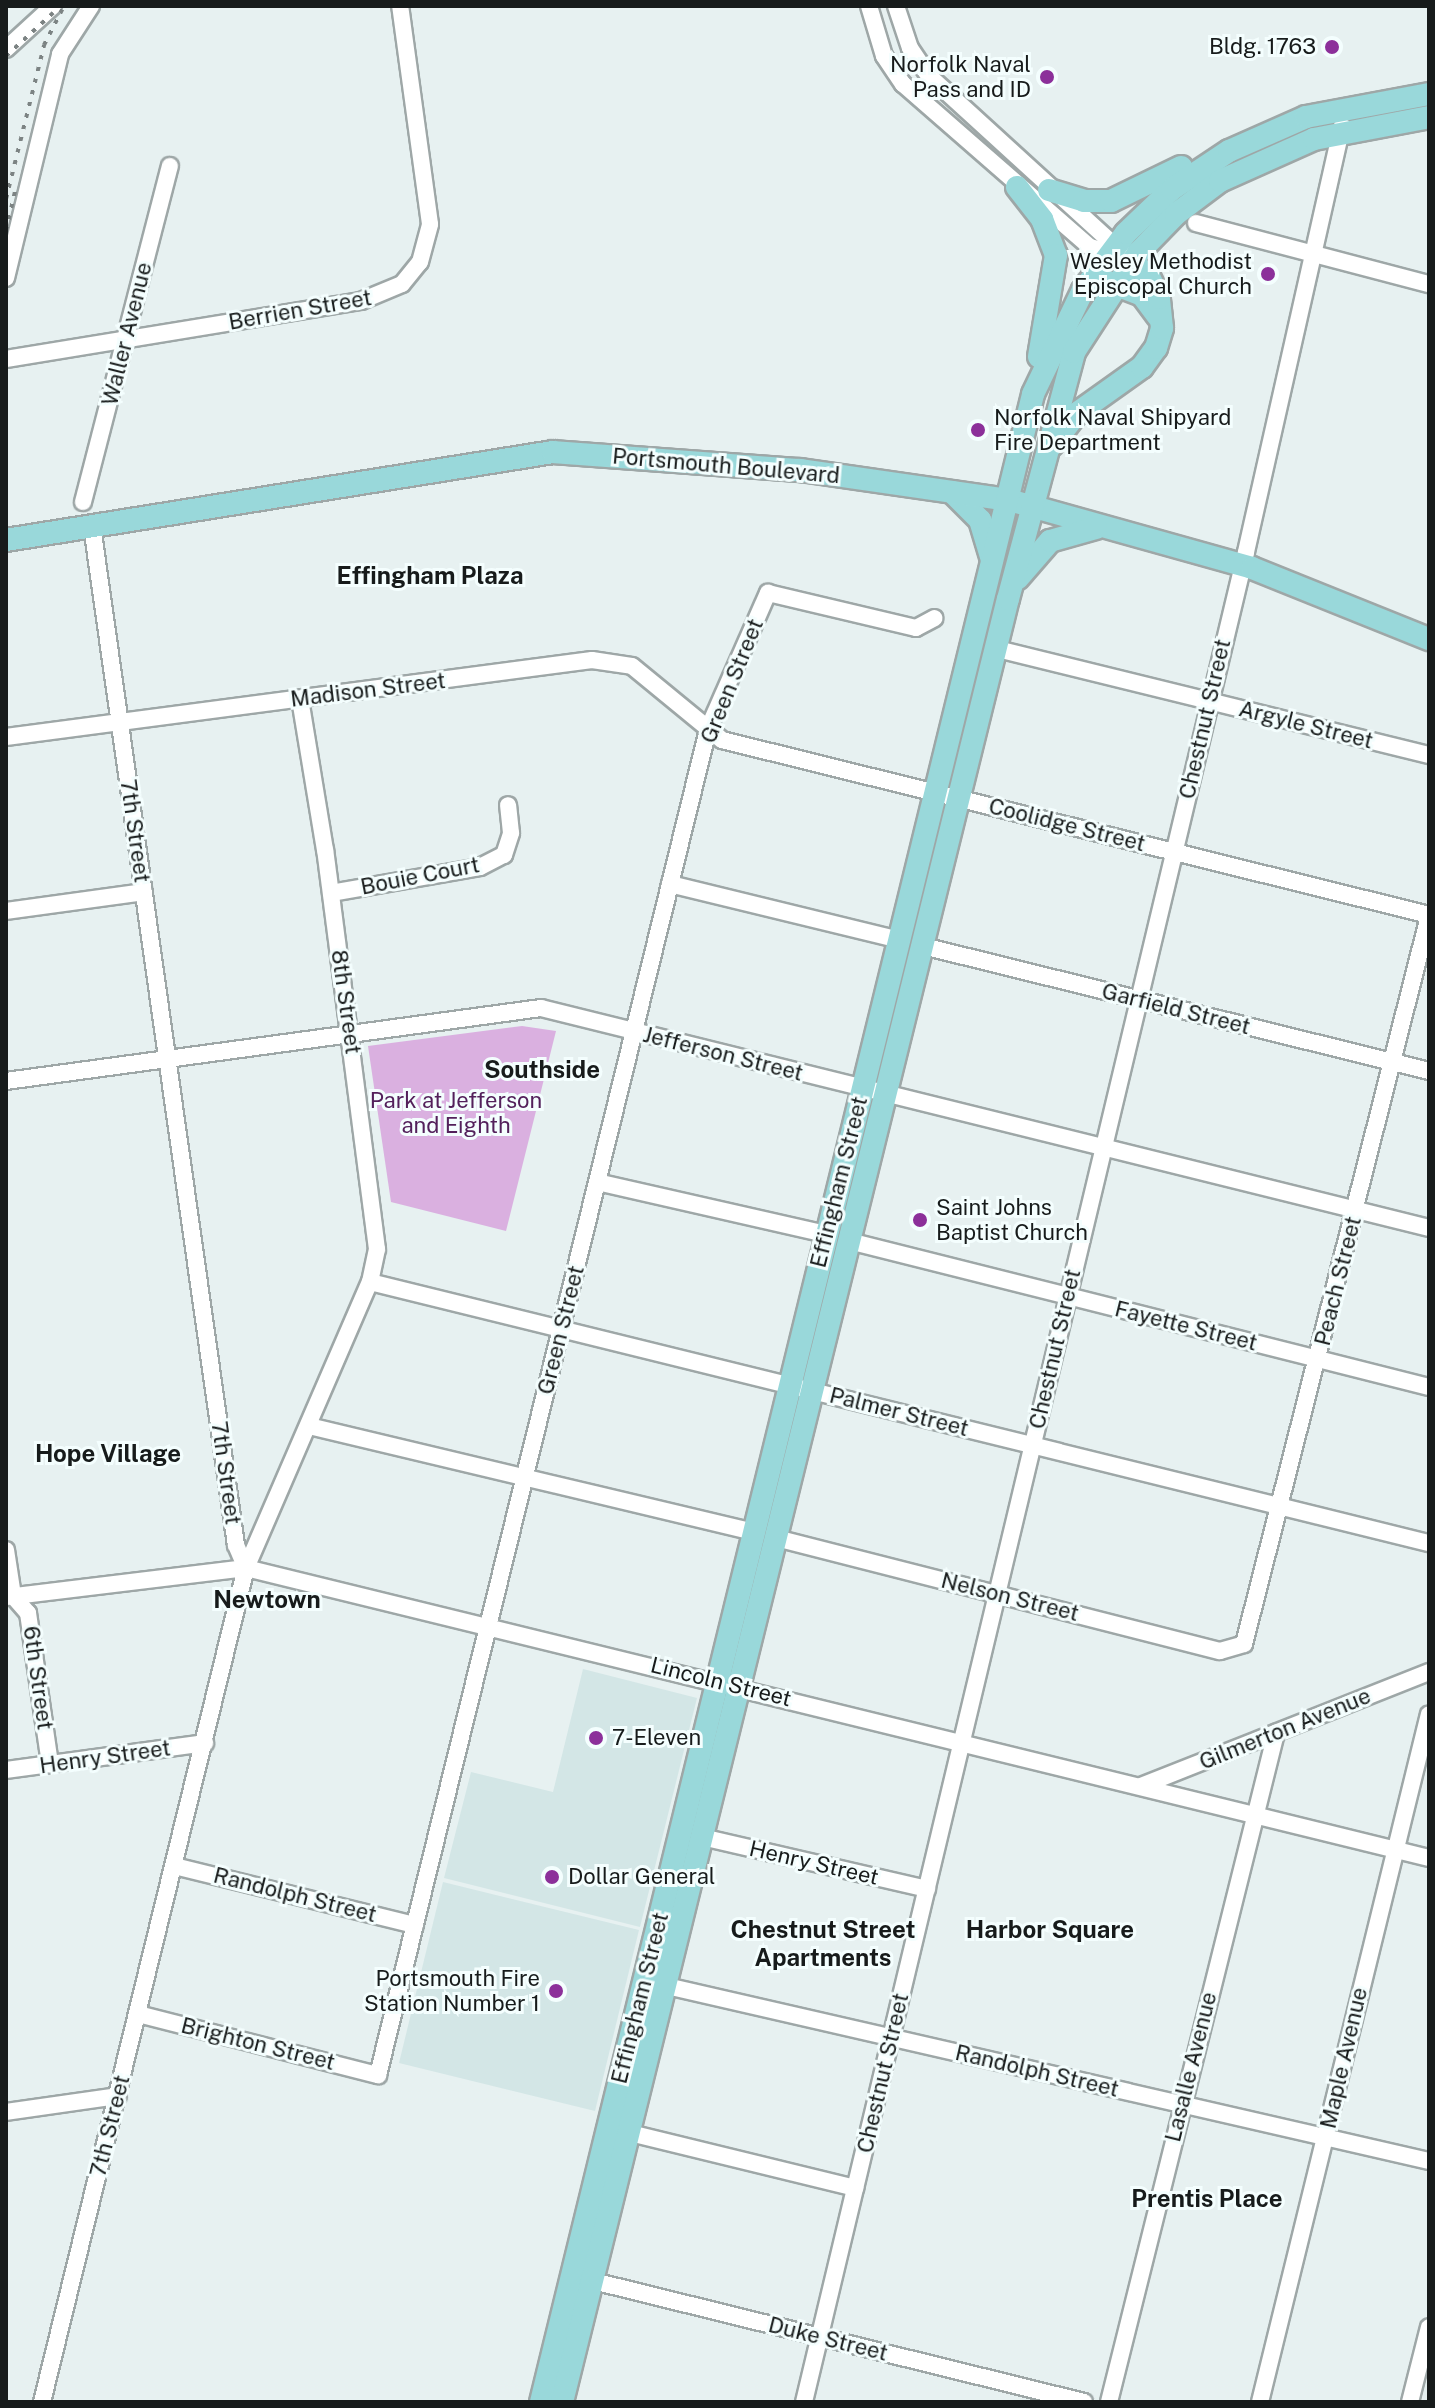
<!DOCTYPE html>
<html>
<head>
<meta charset="utf-8">
<style>
	body { margin:0 }
	#map { position:relative; width:1435px; height:2408px; overflow:hidden; background:#e7f1f1; font-family:"Public Sans",sans-serif }
	div>[style] { position:absolute }
	.built>* { inset:0; background:#d3e6e6 }
	.green>* { inset:0; background:#dab0e0 }
	.roads { filter:drop-shadow(2px 0 #9ea7a7) drop-shadow(-2px 0 #9ea7a7) drop-shadow(0 2px #9ea7a7) drop-shadow(0 -2px #9ea7a7) }
	.minor>* { height:16px; margin:-8px; padding:0 8px; transform-origin:8px; border-radius:8px; background:#fff }
	.major>* { height:22px; margin:-11px; padding:0 11px; transform-origin:11px; border-radius:11px; background:#99d8da }
	.rail>* { height:4px; margin-top:-2px; transform-origin:0; background:repeating-linear-gradient(90deg,#7c8383 0 4px,transparent 0 12px) }
	.dots>* { width:22px; height:22px; translate:-50% -50%; box-sizing:border-box; border:4px solid #f4fefe; border-radius:50% }
	span { translate:-50% -50%; white-space:nowrap; text-align:center; line-height:1.15; -webkit-text-stroke:6px #f4fefe; paint-order:stroke }
	.poi-label { font-size:22px; color:#171b1b }
	.right { translate:-100% -50%; text-align:right }
	.left { translate:0 -50%; text-align:left }
	.street-label { font-size:22px; color:#171b1b }
	.park-label { font-size:22px; color:#53205b }
	.neighbourhood-label { font-size:24px; color:#171b1b; font-weight:700 }
	.frame { position:absolute; inset:0; border:8px solid #171b1b; pointer-events:none }
</style>
</head>
<body>
<div id="map">
	<div class="built">
		<i style="clip-path:polygon(583px 1669px,697px 1698px,640px 1927px,444px 1878px,471px 1772px,553px 1792px)"></i>
		<i style="clip-path:polygon(443px 1882px,639px 1930px,595px 2111px,399px 2063px)"></i>
	</div>
	<div class="green">
		<i style="clip-path:polygon(522px 1026px,556px 1031px,506px 1231px,391px 1202px,368px 1046px)"></i>
	</div>
	<div class="roads">
		<div class="minor">
			<i style="left:869px;top:6px;width:52px;rotate:73.3deg"></i>
			<i style="left:884px;top:56px;width:34px;rotate:56deg"></i>
			<i style="left:903px;top:84px;width:248px;rotate:41.1deg"></i>
			<i style="left:1090px;top:247px;width:31px;rotate:15deg"></i>
			<i style="left:896px;top:6px;width:44px;rotate:71.6deg"></i>
			<i style="left:910px;top:48px;width:34px;rotate:56deg"></i>
			<i style="left:929px;top:76px;width:264px;rotate:42.4deg"></i>
			<i style="left:6px;top:49px;width:64px;rotate:-42.5deg"></i>
			<i style="left:1196px;top:223px;width:241px;rotate:14.7deg"></i>
			<i style="left:6px;top:278px;width:230px;rotate:-76.4deg"></i>
			<i style="left:60px;top:54px;width:57px;rotate:-57.1deg"></i>
			<i style="left:6px;top:359px;width:360px;rotate:-9.3deg"></i>
			<i style="left:361px;top:301px;width:44px;rotate:-22.5deg"></i>
			<i style="left:402px;top:284px;width:28px;rotate:-51deg"></i>
			<i style="left:420px;top:262px;width:39px;rotate:-75deg"></i>
			<i style="left:430px;top:224px;width:220px;rotate:-97.8deg"></i>
			<i style="left:83px;top:502px;width:347px;rotate:-75.5deg"></i>
			<i style="left:92px;top:526px;width:1029px;rotate:81.96deg"></i>
			<i style="left:236px;top:1545px;width:25px;rotate:67deg"></i>
			<i style="left:997px;top:649px;width:445px;rotate:13.8deg"></i>
			<i style="left:6px;top:737px;width:591px;rotate:-7.49deg"></i>
			<i style="left:592px;top:660px;width:40px;rotate:8.5deg"></i>
			<i style="left:632px;top:666px;width:117px;rotate:39.4deg"></i>
			<i style="left:722px;top:740px;width:728px;rotate:13.9deg"></i>
			<i style="left:670px;top:884px;width:236px;rotate:13.7deg"></i>
			<i style="left:331px;top:893px;width:151px;rotate:-9.9deg"></i>
			<i style="left:480px;top:867px;width:27px;rotate:-27deg"></i>
			<i style="left:504px;top:855px;width:23px;rotate:-72deg"></i>
			<i style="left:511px;top:833px;width:28px;rotate:-96deg"></i>
			<i style="left:6px;top:911px;width:139px;rotate:-7.8deg"></i>
			<i style="left:923px;top:946px;width:521px;rotate:13.88deg"></i>
			<i style="left:6px;top:1081px;width:540px;rotate:-7.77deg"></i>
			<i style="left:541px;top:1008px;width:915px;rotate:13.91deg"></i>
			<i style="left:597px;top:1182px;width:234px;rotate:12.8deg"></i>
			<i style="left:849px;top:1241px;width:598px;rotate:14.13deg"></i>
			<i style="left:370px;top:1282px;width:1091px;rotate:13.85deg"></i>
			<i style="left:309px;top:1426px;width:458px;rotate:13.4deg"></i>
			<i style="left:776px;top:1538px;width:458px;rotate:14.3deg"></i>
			<i style="left:1220px;top:1651px;width:25px;rotate:-16deg"></i>
			<i style="left:1244px;top:1644px;width:751px;rotate:-75.74deg"></i>
			<i style="left:6px;top:1550px;width:47px;rotate:81.3deg"></i>
			<i style="left:13px;top:1596px;width:23px;rotate:49deg"></i>
			<i style="left:28px;top:1613px;width:153px;rotate:81.7deg"></i>
			<i style="left:6px;top:1597px;width:242px;rotate:-6.9deg"></i>
			<i style="left:246px;top:1568px;width:1218px;rotate:13.77deg"></i>
			<i style="left:6px;top:1770px;width:201px;rotate:-7.7deg"></i>
			<i style="left:1141px;top:1786px;width:310px;rotate:-21.6deg"></i>
			<i style="left:702px;top:1837px;width:231px;rotate:13deg"></i>
			<i style="left:174px;top:1866px;width:248px;rotate:13.8deg"></i>
			<i style="left:658px;top:1984px;width:791px;rotate:12.93deg"></i>
			<i style="left:138px;top:2014px;width:248px;rotate:14.3deg"></i>
			<i style="left:378px;top:2075px;width:1386px;rotate:-76.22deg"></i>
			<i style="left:708px;top:729px;width:149px;rotate:-66.2deg"></i>
			<i style="left:768px;top:593px;width:152px;rotate:13.3deg"></i>
			<i style="left:916px;top:628px;width:21px;rotate:-28deg"></i>
			<i style="left:6px;top:2112px;width:113px;rotate:-8.1deg"></i>
			<i style="left:630px;top:2133px;width:232px;rotate:13.7deg"></i>
			<i style="left:581px;top:2278px;width:518px;rotate:13.85deg"></i>
			<i style="left:42px;top:2402px;width:859px;rotate:-76.26deg"></i>
			<i style="left:246px;top:1568px;width:312px;rotate:-66.6deg"></i>
			<i style="left:370px;top:1282px;width:34px;rotate:-78deg"></i>
			<i style="left:377px;top:1249px;width:402px;rotate:-97.4deg"></i>
			<i style="left:325px;top:850px;width:153px;rotate:-99.4deg"></i>
			<i style="left:804px;top:2402px;width:1902px;rotate:-76.56deg"></i>
			<i style="left:1246px;top:552px;width:437px;rotate:-77.3deg"></i>
			<i style="left:1109px;top:2402px;width:690px;rotate:-75.98deg"></i>
			<i style="left:1260px;top:2402px;width:708px;rotate:-76.2deg"></i>
			<i style="left:1410px;top:2402px;width:77px;rotate:-75.8deg"></i>
		</div>
		<div class="major">
			<i style="left:1017px;top:187px;width:41px;rotate:52deg"></i>
			<i style="left:1042px;top:219px;width:39px;rotate:69deg"></i>
			<i style="left:1056px;top:255px;width:103px;rotate:99.5deg"></i>
			<i style="left:1049px;top:190px;width:37px;rotate:17deg"></i>
			<i style="left:1084px;top:201px;width:27px"></i>
			<i style="left:1111px;top:201px;width:78px;rotate:-25.9deg"></i>
			<i style="left:1103px;top:280px;width:42px;rotate:21deg"></i>
			<i style="left:1142px;top:295px;width:26px;rotate:53deg"></i>
			<i style="left:1052px;top:445px;width:39px;rotate:-52deg"></i>
			<i style="left:1076px;top:414px;width:81px;rotate:-35.5deg"></i>
			<i style="left:1142px;top:367px;width:24px;rotate:-54deg"></i>
			<i style="left:1156px;top:348px;width:21px;rotate:-73deg"></i>
			<i style="left:1162px;top:328px;width:30px;rotate:-96deg"></i>
			<i style="left:1159px;top:298px;width:23px;rotate:-115deg"></i>
			<i style="left:1149px;top:277px;width:23px;rotate:-137deg"></i>
			<i style="left:952px;top:492px;width:40px;rotate:45deg"></i>
			<i style="left:980px;top:520px;width:42px;rotate:73.3deg"></i>
			<i style="left:6px;top:540px;width:554px;rotate:-9.14deg"></i>
			<i style="left:553px;top:452px;width:248px;rotate:4.2deg"></i>
			<i style="left:800px;top:470px;width:211px;rotate:8.2deg"></i>
			<i style="left:1009px;top:500px;width:252px;rotate:15.6deg"></i>
			<i style="left:1252px;top:568px;width:191px;rotate:21.9deg"></i>
			<i style="left:1018px;top:578px;width:49px;rotate:-49.1deg"></i>
			<i style="left:1050px;top:541px;width:48px;rotate:-15.8deg"></i>
			<i style="left:541px;top:2402px;width:2067px;rotate:-76.23deg"></i>
			<i style="left:1033px;top:394px;width:115px;rotate:-64.3deg"></i>
			<i style="left:1083px;top:290px;width:71px;rotate:-53deg"></i>
			<i style="left:1126px;top:233px;width:64px;rotate:-43.7deg"></i>
			<i style="left:1172px;top:189px;width:69px;rotate:-33.7deg"></i>
			<i style="left:1229px;top:151px;width:84px;rotate:-23.8deg"></i>
			<i style="left:1306px;top:117px;width:125px;rotate:-10.6deg"></i>
			<i style="left:562px;top:2402px;width:1857px;rotate:-76.11deg"></i>
			<i style="left:1008px;top:599px;width:256px;rotate:-75deg"></i>
			<i style="left:1074px;top:352px;width:118px;rotate:-57.1deg"></i>
			<i style="left:1138px;top:253px;width:54px;rotate:-45.7deg"></i>
			<i style="left:1176px;top:214px;width:55px;rotate:-36.9deg"></i>
			<i style="left:1220px;top:181px;width:103px;rotate:-24.1deg"></i>
			<i style="left:1314px;top:139px;width:117px;rotate:-10.8deg"></i>
		</div>
	</div>
	<div class="rail">
		<i style="left:6px;top:56px;width:64px;rotate:-42.5deg"></i>
		<i style="left:6px;top:199px;width:159px;rotate:-76.1deg"></i>
		<i style="left:44px;top:45px;width:44px;rotate:-62.9deg"></i>
		<i style="left:6px;top:231px;width:45px;rotate:-77.2deg"></i>
	</div>
	<div class="dots">
		<i style="left:1332px;top:47px;background:#8c309a"></i>
		<i style="left:1047px;top:77px;background:#8c309a"></i>
		<i style="left:1268px;top:274px;background:#8c309a"></i>
		<i style="left:978px;top:430px;background:#8c309a"></i>
		<i style="left:920px;top:1220px;background:#8c309a"></i>
		<i style="left:596px;top:1738px;background:#8c309a"></i>
		<i style="left:552px;top:1877px;background:#8c309a"></i>
		<i style="left:556px;top:1991px;background:#8c309a"></i>
	</div>
	<div class="poi-label">
		<span class="right" style="left:1316px;top:47px">Bldg. 1763</span>
		<span class="right" style="left:1031px;top:77px">Norfolk Naval<br>Pass and ID</span>
		<span class="right" style="left:1252px;top:274px">Wesley Methodist<br>Episcopal Church</span>
		<span class="left" style="left:994px;top:430px">Norfolk Naval Shipyard<br>Fire Department</span>
		<span class="left" style="left:936px;top:1220px">Saint Johns<br>Baptist Church</span>
		<span class="left" style="left:612px;top:1738px">7-Eleven</span>
		<span class="left" style="left:568px;top:1877px">Dollar General</span>
		<span class="right" style="left:540px;top:1991px">Portsmouth Fire<br>Station Number 1</span>
	</div>
	<div class="street-label">
		<span style="left:300px;top:310px;rotate:-10deg">Berrien Street</span>
		<span style="left:127px;top:334px;rotate:-76deg">Waller Avenue</span>
		<span style="left:726px;top:466px;rotate:5deg">Portsmouth Boulevard</span>
		<span style="left:732px;top:681px;rotate:-68deg">Green Street</span>
		<span style="left:368px;top:690px;rotate:-7deg">Madison Street</span>
		<span style="left:1205px;top:719px;rotate:-77deg">Chestnut Street</span>
		<span style="left:1306px;top:725px;rotate:14deg">Argyle Street</span>
		<span style="left:1067px;top:825px;rotate:14deg">Coolidge Street</span>
		<span style="left:135px;top:831px;rotate:82deg">7th Street</span>
		<span style="left:420px;top:876px;rotate:-11deg">Bouie Court</span>
		<span style="left:346px;top:1002px;rotate:82deg">8th Street</span>
		<span style="left:1176px;top:1009px;rotate:14deg">Garfield Street</span>
		<span style="left:723px;top:1054px;rotate:14deg">Jefferson Street</span>
		<span style="left:839px;top:1182px;rotate:-76deg">Effingham Street</span>
		<span style="left:1338px;top:1281px;rotate:-76deg">Peach Street</span>
		<span style="left:1186px;top:1326px;rotate:14deg">Fayette Street</span>
		<span style="left:561px;top:1330px;rotate:-76deg">Green Street</span>
		<span style="left:1055px;top:1349px;rotate:-77deg">Chestnut Street</span>
		<span style="left:899px;top:1412px;rotate:14deg">Palmer Street</span>
		<span style="left:226px;top:1473px;rotate:82deg">7th Street</span>
		<span style="left:1010px;top:1597px;rotate:14deg">Nelson Street</span>
		<span style="left:38px;top:1678px;rotate:82deg">6th Street</span>
		<span style="left:721px;top:1682px;rotate:14deg">Lincoln Street</span>
		<span style="left:1285px;top:1729px;rotate:-22deg">Gilmerton Avenue</span>
		<span style="left:105px;top:1757px;rotate:-8deg">Henry Street</span>
		<span style="left:814px;top:1863px;rotate:13deg">Henry Street</span>
		<span style="left:295px;top:1895px;rotate:14deg">Randolph Street</span>
		<span style="left:640px;top:1998px;rotate:-76deg">Effingham Street</span>
		<span style="left:258px;top:2044px;rotate:14deg">Brighton Street</span>
		<span style="left:1344px;top:2058px;rotate:-77deg">Maple Avenue</span>
		<span style="left:1191px;top:2067px;rotate:-76deg">Lasalle Avenue</span>
		<span style="left:1037px;top:2071px;rotate:13deg">Randolph Street</span>
		<span style="left:883px;top:2073px;rotate:-77deg">Chestnut Street</span>
		<span style="left:110px;top:2126px;rotate:-76deg">7th Street</span>
		<span style="left:828px;top:2339px;rotate:14deg">Duke Street</span>
	</div>
	<div class="park-label">
		<span style="left:456px;top:1113px">Park at Jefferson<br>and Eighth</span>
	</div>
	<div class="neighbourhood-label">
		<span style="left:430px;top:576px">Effingham Plaza</span>
		<span style="left:542px;top:1070px">Southside</span>
		<span style="left:108px;top:1454px">Hope Village</span>
		<span style="left:267px;top:1600px">Newtown</span>
		<span style="left:823px;top:1944px">Chestnut Street<br>Apartments</span>
		<span style="left:1050px;top:1930px">Harbor Square</span>
		<span style="left:1207px;top:2199px">Prentis Place</span>
	</div>
	<div class="frame"></div>
</div>
</body>
</html>
